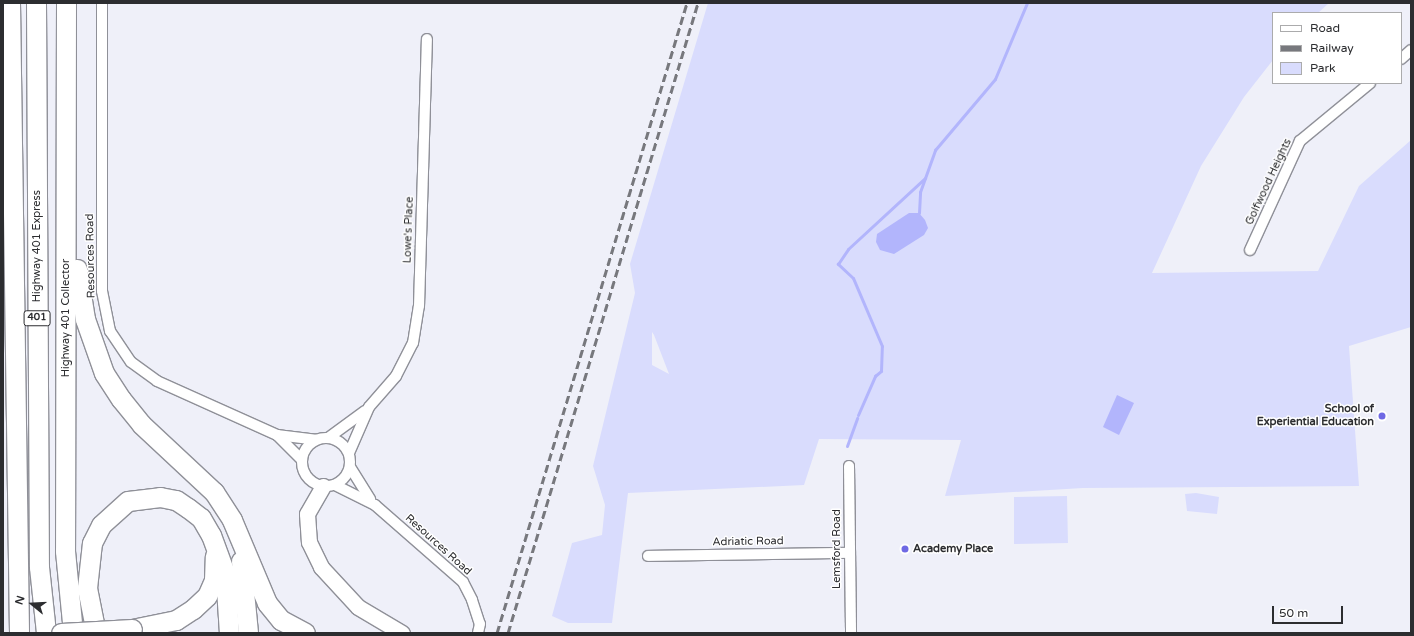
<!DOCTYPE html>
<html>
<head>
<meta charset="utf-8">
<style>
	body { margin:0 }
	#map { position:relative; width:1414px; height:636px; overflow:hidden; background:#eff0f9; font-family:"Varela Round",sans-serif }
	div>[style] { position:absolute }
	.green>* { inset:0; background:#d9dcfd }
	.water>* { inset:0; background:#b2b5fc }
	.stream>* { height:3px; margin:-1.5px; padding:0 1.5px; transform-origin:1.5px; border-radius:1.5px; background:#b2b5fc }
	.roads { filter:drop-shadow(1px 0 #8f9098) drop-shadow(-1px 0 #8f9098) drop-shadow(0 1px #8f9098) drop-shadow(0 -1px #8f9098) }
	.street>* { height:10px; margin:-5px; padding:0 5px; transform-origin:5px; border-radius:5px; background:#fff }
	.street>.ring { margin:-5px; padding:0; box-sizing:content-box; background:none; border:10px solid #fff; border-radius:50% }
	.secondary>* { height:15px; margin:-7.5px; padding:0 7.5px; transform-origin:7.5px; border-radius:7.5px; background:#fff }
	.highway>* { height:19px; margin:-9.5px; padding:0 9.5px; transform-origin:9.5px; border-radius:9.5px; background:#fff }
	.rail>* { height:3px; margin-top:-1.5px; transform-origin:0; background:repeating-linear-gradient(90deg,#77787d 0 8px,transparent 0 12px) }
	.bridges { filter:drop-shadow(1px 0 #8f9098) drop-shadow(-1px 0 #8f9098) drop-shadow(0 1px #8f9098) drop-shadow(0 -1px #8f9098) }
	.highway-bridge>* { height:19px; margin:-9.5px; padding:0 9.5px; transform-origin:9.5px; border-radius:9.5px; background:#fff }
	.dots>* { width:11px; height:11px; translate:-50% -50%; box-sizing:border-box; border:2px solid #fff; border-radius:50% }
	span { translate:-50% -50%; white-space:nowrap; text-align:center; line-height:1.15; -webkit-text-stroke:3px #fff; paint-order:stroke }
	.shield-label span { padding:1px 3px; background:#fff; border:1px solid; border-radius:3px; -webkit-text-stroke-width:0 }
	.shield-label { font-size:10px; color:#2c2d30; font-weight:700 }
	.street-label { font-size:11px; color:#2c2d30 }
	.poi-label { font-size:11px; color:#2c2d30; font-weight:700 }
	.right { translate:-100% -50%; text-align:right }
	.left { translate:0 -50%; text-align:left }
	.frame { position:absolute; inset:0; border:4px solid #2c2d30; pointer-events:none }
	.legend { position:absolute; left:1272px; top:12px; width:130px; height:72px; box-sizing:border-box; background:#fff; border:1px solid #ababac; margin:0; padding:5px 7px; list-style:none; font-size:12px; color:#2c2d30 }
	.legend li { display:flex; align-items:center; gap:8px; height:20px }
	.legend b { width:20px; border:1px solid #ababac }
	.north { position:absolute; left:12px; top:584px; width:40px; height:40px; -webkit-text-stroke:3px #fff; paint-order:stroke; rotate:288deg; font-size:11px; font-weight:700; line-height:16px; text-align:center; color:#2c2d30 }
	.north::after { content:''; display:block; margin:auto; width:14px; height:18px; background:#2c2d30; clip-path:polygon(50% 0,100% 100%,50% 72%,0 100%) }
	.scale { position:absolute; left:1272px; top:606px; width:71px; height:18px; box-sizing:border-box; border:2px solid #2c2d30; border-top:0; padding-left:5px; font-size:12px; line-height:14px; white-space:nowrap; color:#2c2d30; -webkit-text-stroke:3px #fff; paint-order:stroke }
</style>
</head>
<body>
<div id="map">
	<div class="green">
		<i style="clip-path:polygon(evenodd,708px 3px,1329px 3px,1318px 13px,1273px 13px,1273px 60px,1244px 97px,1201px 166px,1152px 273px,1318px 271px,1359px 186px,1411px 140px,1411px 327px,1349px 346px,1359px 486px,1083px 488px,945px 496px,961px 440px,819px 439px,804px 485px,628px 493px,612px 623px,568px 623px,552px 616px,572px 543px,602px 535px,605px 505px,593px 466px,635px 293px,630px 264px,708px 3px,652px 332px,654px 335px,669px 374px,652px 365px,652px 332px)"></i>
		<i style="clip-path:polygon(1196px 493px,1219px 497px,1217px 514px,1187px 511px,1185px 494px)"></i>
		<i style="clip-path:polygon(1067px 496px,1068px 543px,1014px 544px,1014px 497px)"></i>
	</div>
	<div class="water">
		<i style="clip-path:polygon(909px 213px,919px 213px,925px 220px,928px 228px,924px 235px,894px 254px,880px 250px,876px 242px,877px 234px)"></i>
		<i style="clip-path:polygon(1117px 395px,1134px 403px,1119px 435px,1103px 427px)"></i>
	</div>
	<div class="stream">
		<i style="left:919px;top:213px;width:21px;rotate:-87deg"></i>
		<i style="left:920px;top:192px;width:45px;rotate:-70.3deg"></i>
		<i style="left:935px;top:150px;width:93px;rotate:-49.8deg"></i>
		<i style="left:995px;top:79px;width:82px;rotate:-67.2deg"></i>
		<i style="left:858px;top:415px;width:43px;rotate:-66.4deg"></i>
		<i style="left:875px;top:376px;width:8px;rotate:-40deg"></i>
		<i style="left:881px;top:371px;width:25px;rotate:-88deg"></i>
		<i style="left:882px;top:346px;width:74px;rotate:-113.1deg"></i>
		<i style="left:853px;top:278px;width:21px;rotate:-137deg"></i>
		<i style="left:838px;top:264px;width:18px;rotate:-56deg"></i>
		<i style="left:848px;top:249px;width:105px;rotate:-42.7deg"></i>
		<i style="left:847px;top:446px;width:30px;rotate:-70deg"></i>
	</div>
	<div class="roads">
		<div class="street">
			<i style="left:102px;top:3px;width:288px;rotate:90deg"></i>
			<i style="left:102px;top:291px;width:41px;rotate:78.7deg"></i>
			<i style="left:110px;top:331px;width:37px;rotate:56deg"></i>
			<i style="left:131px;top:362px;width:32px;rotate:36deg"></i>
			<i style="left:157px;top:381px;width:132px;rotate:24.2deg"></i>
			<i style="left:277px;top:435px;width:39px;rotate:7deg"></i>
			<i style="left:1401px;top:59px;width:13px;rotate:-42deg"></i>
			<i style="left:1250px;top:250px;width:120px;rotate:-65.4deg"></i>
			<i style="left:1300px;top:141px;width:91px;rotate:-39.6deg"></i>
			<i style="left:277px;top:435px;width:35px;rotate:45deg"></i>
			<i style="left:328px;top:438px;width:46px;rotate:-36.1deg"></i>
			<i class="ring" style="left:302px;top:438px;width:38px;height:38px"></i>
			<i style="left:349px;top:453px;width:50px;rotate:-66.5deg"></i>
			<i style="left:369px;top:407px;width:41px;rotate:-48.9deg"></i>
			<i style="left:396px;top:376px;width:37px;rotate:-63deg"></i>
			<i style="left:413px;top:343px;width:37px;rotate:-81deg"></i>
			<i style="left:419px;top:306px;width:267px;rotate:-88.3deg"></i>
			<i style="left:849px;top:466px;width:167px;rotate:89.3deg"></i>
			<i style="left:350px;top:467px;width:38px;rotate:58deg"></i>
			<i style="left:335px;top:485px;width:45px;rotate:26.6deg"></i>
			<i style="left:375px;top:505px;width:117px;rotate:41.2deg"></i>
			<i style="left:463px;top:582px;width:20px;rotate:63deg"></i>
			<i style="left:472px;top:600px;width:25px;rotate:72deg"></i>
			<i style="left:480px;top:624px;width:9px;rotate:103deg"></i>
			<i style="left:648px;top:556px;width:200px;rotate:-0.9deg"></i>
		</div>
		<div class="secondary">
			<i style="left:323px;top:486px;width:32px;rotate:120deg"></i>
			<i style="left:307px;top:514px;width:28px;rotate:86deg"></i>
			<i style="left:309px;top:542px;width:28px;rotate:64deg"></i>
			<i style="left:321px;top:567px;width:54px;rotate:47.2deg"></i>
			<i style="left:358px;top:607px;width:51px;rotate:30.6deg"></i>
		</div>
		<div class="highway">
			<i style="left:10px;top:3px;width:630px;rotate:89.18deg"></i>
			<i style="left:36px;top:3px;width:564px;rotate:89.7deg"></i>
			<i style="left:39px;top:567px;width:66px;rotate:83.9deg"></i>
			<i style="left:66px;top:3px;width:548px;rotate:90.1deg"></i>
			<i style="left:65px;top:551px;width:82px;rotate:84.4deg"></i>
			<i style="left:77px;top:269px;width:51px;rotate:80.9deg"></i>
			<i style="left:85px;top:319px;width:57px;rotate:70.6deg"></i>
			<i style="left:104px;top:373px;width:31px;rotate:57deg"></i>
			<i style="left:121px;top:399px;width:32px;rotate:51deg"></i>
			<i style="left:141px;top:424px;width:100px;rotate:43deg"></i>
			<i style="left:214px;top:492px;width:33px;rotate:57deg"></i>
			<i style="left:232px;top:520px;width:90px;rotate:67.1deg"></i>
			<i style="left:267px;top:603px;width:22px;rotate:51deg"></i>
			<i style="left:281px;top:620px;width:27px;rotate:28deg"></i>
			<i style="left:241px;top:561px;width:72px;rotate:84.4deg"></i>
			<i style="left:132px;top:629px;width:45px;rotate:-11.6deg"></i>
			<i style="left:176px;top:620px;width:20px;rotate:-33deg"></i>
			<i style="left:193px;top:609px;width:19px;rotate:-43deg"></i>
			<i style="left:207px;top:596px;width:17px;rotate:-66deg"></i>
			<i style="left:214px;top:580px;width:24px;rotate:-88deg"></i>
			<i style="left:96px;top:633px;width:46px;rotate:-101.3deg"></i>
			<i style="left:87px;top:588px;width:45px;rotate:-83.7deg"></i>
			<i style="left:92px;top:543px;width:20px;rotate:-63deg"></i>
			<i style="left:101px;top:525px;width:36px;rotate:-42deg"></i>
			<i style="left:128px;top:501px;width:32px;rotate:-7deg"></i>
			<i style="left:160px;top:497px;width:16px;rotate:11deg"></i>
			<i style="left:176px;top:500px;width:14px;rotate:34deg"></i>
			<i style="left:188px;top:508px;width:16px;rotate:38deg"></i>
			<i style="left:201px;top:518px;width:20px;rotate:60deg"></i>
			<i style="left:211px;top:535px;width:40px;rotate:69.8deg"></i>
			<i style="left:225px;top:573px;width:60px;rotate:86.2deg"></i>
		</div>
	</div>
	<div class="rail">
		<i style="left:497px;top:633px;width:658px;rotate:-73.22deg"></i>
		<i style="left:508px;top:633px;width:658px;rotate:-73.22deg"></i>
	</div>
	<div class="bridges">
		<div class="highway-bridge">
			<i style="left:61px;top:633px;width:71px;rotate:-3.2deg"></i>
		</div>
	</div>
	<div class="dots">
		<i style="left:1382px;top:416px;background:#6f69e4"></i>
		<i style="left:905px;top:549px;background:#6f69e4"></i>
	</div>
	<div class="shield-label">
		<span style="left:37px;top:318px">401</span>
	</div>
	<div class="street-label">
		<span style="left:1269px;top:182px;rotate:-65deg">Golfwood Heights</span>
		<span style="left:409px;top:230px;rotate:-88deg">Lowe's Place</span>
		<span style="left:37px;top:246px;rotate:-90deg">Highway 401 Express</span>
		<span style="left:91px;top:256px;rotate:-91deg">Resources Road</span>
		<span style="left:66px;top:318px;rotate:-90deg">Highway 401 Collector</span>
		<span style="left:748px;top:542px;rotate:-1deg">Adriatic Road</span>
		<span style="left:438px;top:545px;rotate:42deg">Resources Road</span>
		<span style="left:837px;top:549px;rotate:-90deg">Lemsford Road</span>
	</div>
	<div class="poi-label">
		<span class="right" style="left:1374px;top:416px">School of<br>Experiential Education</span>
		<span class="left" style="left:913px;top:549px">Academy Place</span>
	</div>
	<div class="frame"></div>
	<ul class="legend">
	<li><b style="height:5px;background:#fff"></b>Road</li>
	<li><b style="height:5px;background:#77787d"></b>Railway</li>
	<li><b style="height:11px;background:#d9dcfd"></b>Park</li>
	</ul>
	<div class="north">N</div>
	<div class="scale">50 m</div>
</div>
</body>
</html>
